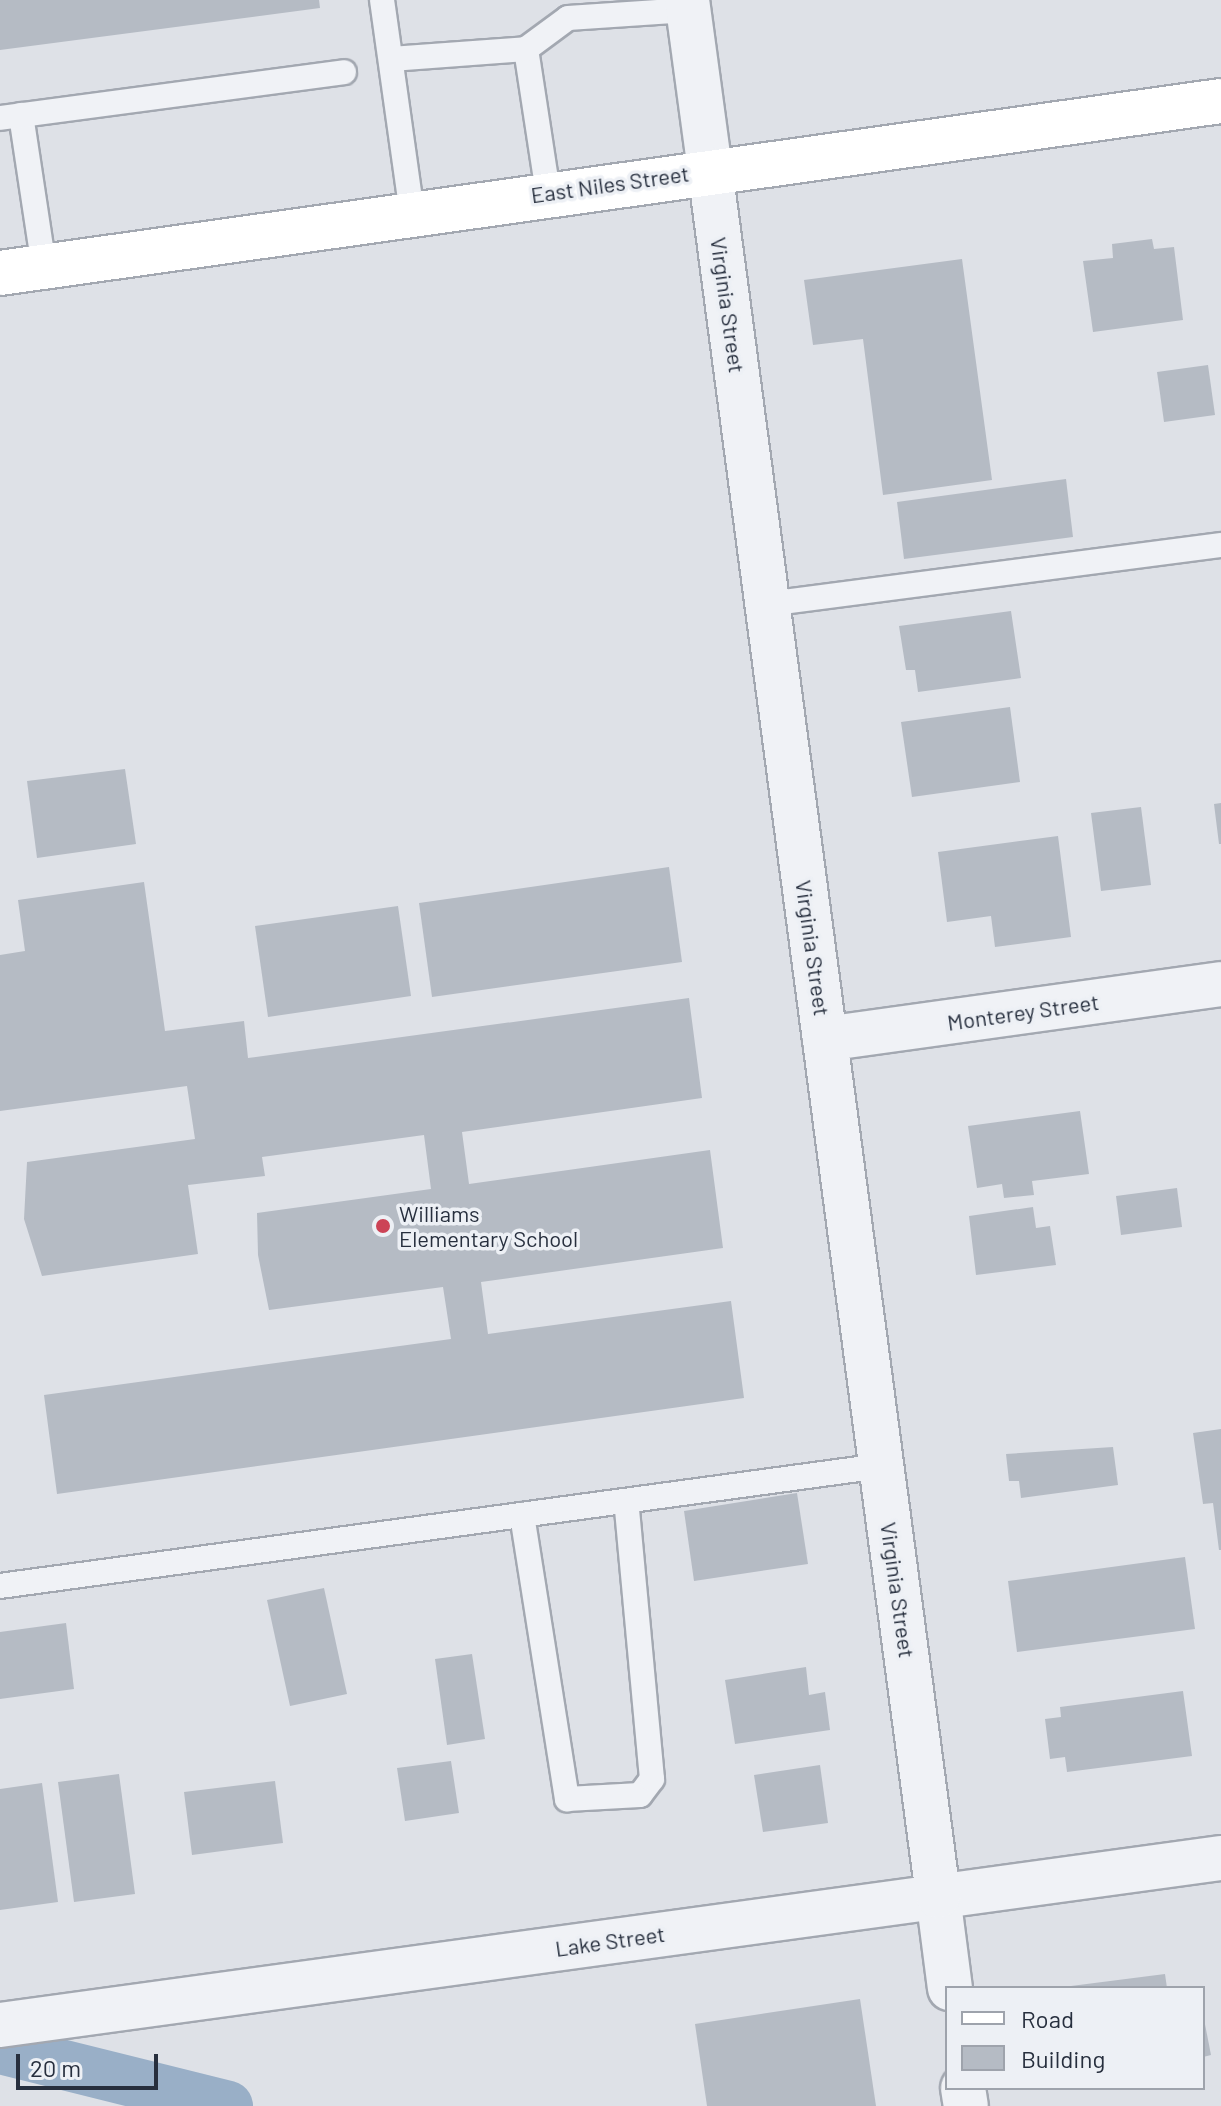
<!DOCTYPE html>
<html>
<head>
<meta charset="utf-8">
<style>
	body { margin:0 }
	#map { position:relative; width:1221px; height:2106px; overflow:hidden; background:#dee1e7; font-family:Barlow,sans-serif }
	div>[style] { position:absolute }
	.canal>* { height:50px; margin:-25px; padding:0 25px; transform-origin:25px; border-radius:25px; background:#99afc7 }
	.building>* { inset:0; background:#b5bbc4 }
	.roads { filter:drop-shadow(2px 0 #a3a8b1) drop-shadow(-2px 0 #a3a8b1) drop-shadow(0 2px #a3a8b1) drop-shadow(0 -2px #a3a8b1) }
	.service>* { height:24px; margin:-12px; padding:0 12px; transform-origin:12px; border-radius:12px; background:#f0f2f6 }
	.minor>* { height:44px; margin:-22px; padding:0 22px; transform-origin:22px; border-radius:22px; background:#f0f2f6 }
	.tertiary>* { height:44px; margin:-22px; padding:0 22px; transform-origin:22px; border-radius:22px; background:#f0f2f6 }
	.secondary>* { height:44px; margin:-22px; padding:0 22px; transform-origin:22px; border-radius:22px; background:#fff }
	.dots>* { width:22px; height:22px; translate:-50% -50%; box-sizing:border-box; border:4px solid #edf0f5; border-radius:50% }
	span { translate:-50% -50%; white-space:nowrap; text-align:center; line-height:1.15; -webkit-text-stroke:7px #edf0f5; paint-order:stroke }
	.street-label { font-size:22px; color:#272f3e }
	.poi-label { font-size:22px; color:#272f3e }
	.left { translate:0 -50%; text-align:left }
	.legend { position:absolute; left:945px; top:1986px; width:260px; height:104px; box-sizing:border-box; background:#edf0f5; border:2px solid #9ea3ac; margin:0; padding:10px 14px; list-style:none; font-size:24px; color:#272f3e }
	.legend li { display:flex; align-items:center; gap:16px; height:40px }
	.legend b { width:40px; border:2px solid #9ea3ac }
	.scale { position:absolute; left:16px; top:2054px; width:142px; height:36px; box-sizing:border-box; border:4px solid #272f3e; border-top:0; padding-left:10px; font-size:24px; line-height:28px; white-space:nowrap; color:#272f3e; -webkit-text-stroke:6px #edf0f5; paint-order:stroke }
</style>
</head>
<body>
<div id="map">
	<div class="canal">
		<i style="left:0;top:2049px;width:235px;rotate:14deg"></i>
	</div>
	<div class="building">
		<i style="clip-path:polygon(0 0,319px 0,320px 8px,0 50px)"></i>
		<i style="clip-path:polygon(1152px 239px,1154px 249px,1174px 247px,1183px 320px,1093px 332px,1083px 261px,1113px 258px,1112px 244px)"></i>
		<i style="clip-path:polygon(962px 259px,992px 480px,883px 495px,863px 339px,813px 345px,804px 280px)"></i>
		<i style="clip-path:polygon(1208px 365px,1215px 415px,1164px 422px,1157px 372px)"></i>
		<i style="clip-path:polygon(1066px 479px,1073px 537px,904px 559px,897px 502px)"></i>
		<i style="clip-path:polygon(1011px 611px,1021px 678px,918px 692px,915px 670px,906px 670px,899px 626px)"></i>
		<i style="clip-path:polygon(1010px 707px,1020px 782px,912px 797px,901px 722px)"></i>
		<i style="clip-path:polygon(125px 769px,136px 844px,37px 858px,27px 781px)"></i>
		<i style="clip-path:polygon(1221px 803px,1221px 844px,1219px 844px,1214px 804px)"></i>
		<i style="clip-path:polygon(1141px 807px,1151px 885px,1101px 891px,1091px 813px)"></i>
		<i style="clip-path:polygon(1058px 836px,1071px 937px,995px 947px,991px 916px,947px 922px,938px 852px)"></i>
		<i style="clip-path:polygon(669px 867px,682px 962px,432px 997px,419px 903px)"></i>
		<i style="clip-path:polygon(144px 882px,165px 1031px,244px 1021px,248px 1058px,689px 998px,702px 1098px,462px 1132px,469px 1184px,710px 1150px,723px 1248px,481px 1282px,488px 1334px,731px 1301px,744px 1398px,57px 1494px,44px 1395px,451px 1339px,443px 1287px,269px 1310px,258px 1255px,257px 1213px,431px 1189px,424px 1135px,262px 1157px,265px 1176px,188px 1185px,198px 1254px,42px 1276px,24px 1219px,27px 1162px,195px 1139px,187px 1086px,0 1111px,0 955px,25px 951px,18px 900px)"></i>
		<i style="clip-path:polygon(398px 906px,411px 996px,268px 1017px,255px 926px)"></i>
		<i style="clip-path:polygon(1080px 1111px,1089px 1174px,1032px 1181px,1034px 1195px,1004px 1198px,1002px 1184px,977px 1188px,968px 1126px)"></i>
		<i style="clip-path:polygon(1177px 1188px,1182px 1227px,1121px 1235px,1116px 1196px)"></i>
		<i style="clip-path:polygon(1033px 1207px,1036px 1228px,1050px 1226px,1056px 1265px,976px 1275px,969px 1216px)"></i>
		<i style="clip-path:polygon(1221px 1429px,1221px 1550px,1219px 1550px,1213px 1503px,1203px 1504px,1193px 1433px)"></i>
		<i style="clip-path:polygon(1113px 1447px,1118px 1485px,1021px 1498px,1019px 1481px,1009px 1481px,1006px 1454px)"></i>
		<i style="clip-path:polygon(797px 1493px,808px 1564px,694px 1581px,684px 1511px)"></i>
		<i style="clip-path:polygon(1185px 1557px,1195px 1629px,1017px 1652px,1008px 1581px)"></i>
		<i style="clip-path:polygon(324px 1588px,347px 1694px,290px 1706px,267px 1600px)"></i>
		<i style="clip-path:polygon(66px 1623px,74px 1689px,0 1699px,0 1632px)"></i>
		<i style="clip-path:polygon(472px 1654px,485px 1739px,447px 1745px,435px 1659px)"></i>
		<i style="clip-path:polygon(806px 1667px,809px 1695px,825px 1692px,830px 1730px,735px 1744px,725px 1680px)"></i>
		<i style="clip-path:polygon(1183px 1691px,1192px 1756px,1067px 1772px,1065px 1757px,1050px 1759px,1045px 1719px,1061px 1717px,1060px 1707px)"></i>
		<i style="clip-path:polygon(451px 1761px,459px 1813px,405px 1821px,397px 1768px)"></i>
		<i style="clip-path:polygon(820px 1765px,828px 1823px,763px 1832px,754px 1775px)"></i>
		<i style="clip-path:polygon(119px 1774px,135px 1894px,74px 1902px,58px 1782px)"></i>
		<i style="clip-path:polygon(275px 1781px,283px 1843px,192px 1855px,184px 1792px)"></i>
		<i style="clip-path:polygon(42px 1783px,58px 1902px,0 1910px,0 1789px)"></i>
		<i style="clip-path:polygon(1165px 1974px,1167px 1988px,1072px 1988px,1071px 1986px)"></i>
		<i style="clip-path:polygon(860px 1999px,876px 2106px,707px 2106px,695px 2024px)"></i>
		<i style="clip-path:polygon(1203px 2014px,1211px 2055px,1203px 2057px)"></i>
	</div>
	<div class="roads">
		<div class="service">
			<i style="left:382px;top:0;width:215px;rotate:82deg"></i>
			<i style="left:526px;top:49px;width:146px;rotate:81.3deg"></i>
			<i style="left:391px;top:59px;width:135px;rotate:-4.2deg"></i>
			<i style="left:526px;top:49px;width:52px;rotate:-36.4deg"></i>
			<i style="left:568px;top:18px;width:120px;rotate:-3.8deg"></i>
			<i style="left:21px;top:115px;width:154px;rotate:81.4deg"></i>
			<i style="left:0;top:118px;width:347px;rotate:-7.6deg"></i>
			<i style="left:767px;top:604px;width:458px;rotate:-7.4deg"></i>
			<i style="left:522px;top:1515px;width:288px;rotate:81deg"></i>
			<i style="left:567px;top:1799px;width:73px;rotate:-3.1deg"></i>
			<i style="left:640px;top:1795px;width:20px;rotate:-53deg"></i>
			<i style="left:652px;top:1779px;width:279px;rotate:-95.3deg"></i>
			<i style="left:0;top:1586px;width:889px;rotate:-7.76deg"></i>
		</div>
		<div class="minor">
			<i style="left:687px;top:0;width:172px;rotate:82.3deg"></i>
			<i style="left:825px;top:1039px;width:400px;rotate:-7.9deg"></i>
			<i style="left:938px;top:1896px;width:93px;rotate:82.6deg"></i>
			<i style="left:0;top:2025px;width:1232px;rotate:-7.79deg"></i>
			<i style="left:963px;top:2088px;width:18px;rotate:81deg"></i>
		</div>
		<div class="tertiary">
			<i style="left:710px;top:170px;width:1741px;rotate:82.47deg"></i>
		</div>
		<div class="secondary">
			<i style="left:0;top:273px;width:1233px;rotate:-8.02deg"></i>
		</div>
	</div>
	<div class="dots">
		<i style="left:383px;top:1226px;background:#cc4356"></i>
	</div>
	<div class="street-label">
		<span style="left:610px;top:184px;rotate:-8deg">East Niles Street</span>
		<span style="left:728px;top:305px;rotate:82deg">Virginia Street</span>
		<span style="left:813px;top:948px;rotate:82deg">Virginia Street</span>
		<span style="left:1023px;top:1012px;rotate:-8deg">Monterey Street</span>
		<span style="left:898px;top:1590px;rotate:82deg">Virginia Street</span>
		<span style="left:610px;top:1941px;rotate:-8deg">Lake Street</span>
	</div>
	<div class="poi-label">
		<span class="left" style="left:399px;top:1226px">Williams<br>Elementary School</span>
	</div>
	<ul class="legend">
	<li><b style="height:10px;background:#fff"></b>Road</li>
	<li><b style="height:22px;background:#b5bbc4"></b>Building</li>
	</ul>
	<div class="scale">20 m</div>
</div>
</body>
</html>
